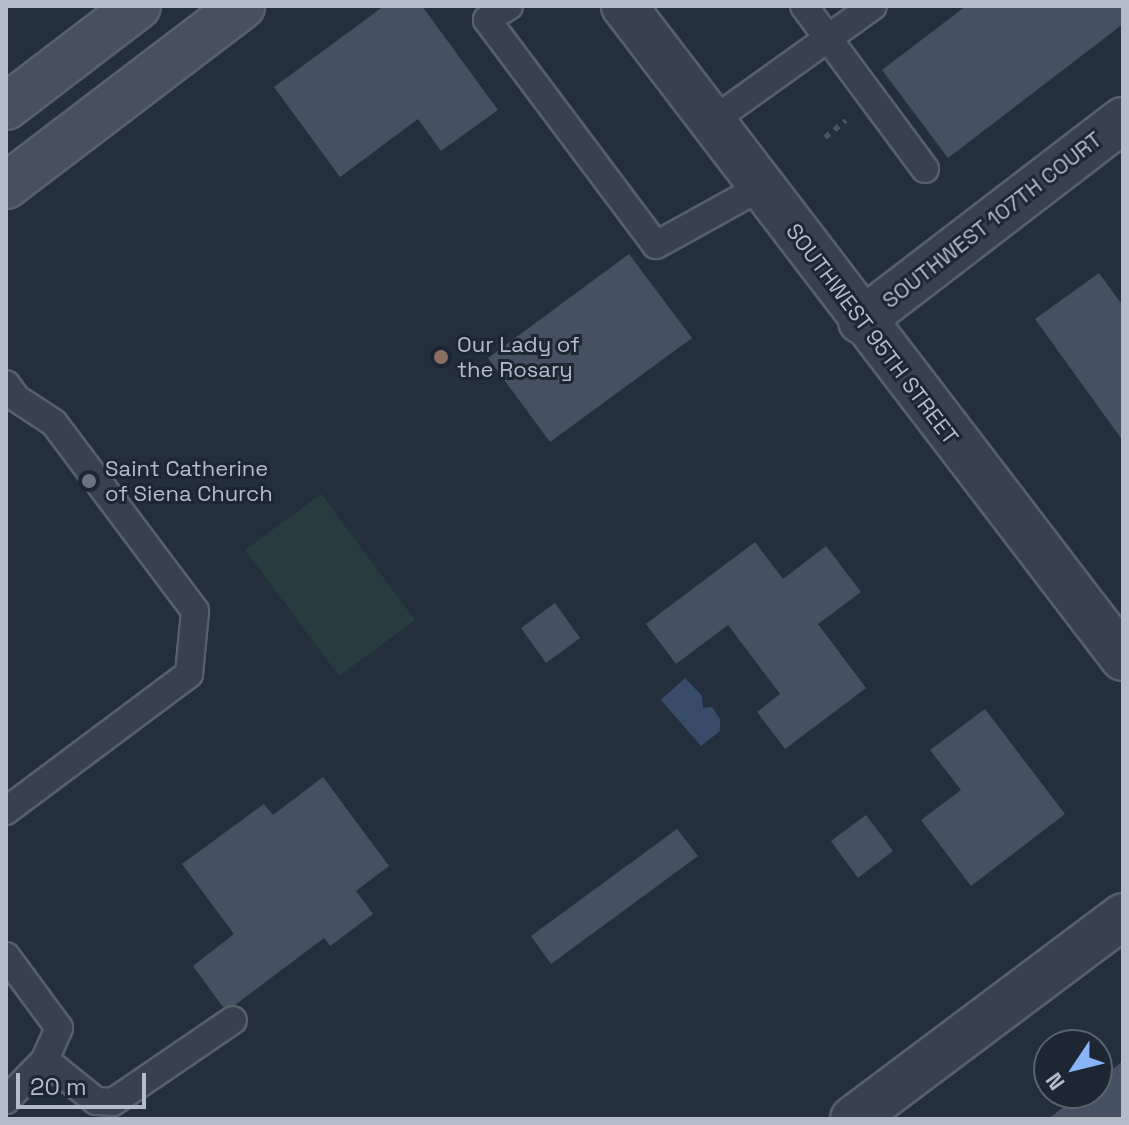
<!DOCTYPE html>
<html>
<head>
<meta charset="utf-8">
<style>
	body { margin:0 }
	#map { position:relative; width:1129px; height:1125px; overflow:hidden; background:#242f3e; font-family:"Space Grotesk",sans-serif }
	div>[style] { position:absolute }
	.green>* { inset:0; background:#263c3f }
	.water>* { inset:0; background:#394c67 }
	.building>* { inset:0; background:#455162 }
	.path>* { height:5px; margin-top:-2.5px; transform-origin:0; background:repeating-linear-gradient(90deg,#44595c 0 6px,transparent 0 12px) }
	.roads { filter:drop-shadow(2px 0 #565f6c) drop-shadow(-2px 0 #565f6c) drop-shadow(0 2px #565f6c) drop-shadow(0 -2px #565f6c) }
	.service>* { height:26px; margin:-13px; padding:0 13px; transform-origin:13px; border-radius:13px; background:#38414e }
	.minor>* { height:44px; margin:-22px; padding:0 22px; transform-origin:22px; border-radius:22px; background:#38414e }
	.tertiary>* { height:44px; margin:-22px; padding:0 22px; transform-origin:22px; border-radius:22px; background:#38414e }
	.secondary>* { height:44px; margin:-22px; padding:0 22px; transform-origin:22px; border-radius:22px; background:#465061 }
	.dots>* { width:22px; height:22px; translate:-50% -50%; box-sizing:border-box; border:4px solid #1d2633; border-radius:50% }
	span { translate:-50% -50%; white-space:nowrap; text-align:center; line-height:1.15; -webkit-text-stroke:6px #1d2633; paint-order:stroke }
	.street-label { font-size:22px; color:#b4bcc9 }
	.poi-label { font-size:22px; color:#b4bcc9 }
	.left { translate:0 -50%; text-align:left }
	.frame { position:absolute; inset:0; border:8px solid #b4bcc9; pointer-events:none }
	.north { position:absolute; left:1033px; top:1029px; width:80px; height:80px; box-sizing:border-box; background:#1d2633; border:2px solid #59626f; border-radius:50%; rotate:235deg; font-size:22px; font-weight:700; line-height:32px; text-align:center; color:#b4bcc9 }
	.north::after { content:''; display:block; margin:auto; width:28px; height:36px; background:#8ab4f8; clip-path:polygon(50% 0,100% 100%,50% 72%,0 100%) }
	.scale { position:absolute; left:16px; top:1073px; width:130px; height:36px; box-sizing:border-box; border:4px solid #b4bcc9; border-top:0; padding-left:10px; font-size:24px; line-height:28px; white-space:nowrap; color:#b4bcc9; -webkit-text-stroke:6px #1d2633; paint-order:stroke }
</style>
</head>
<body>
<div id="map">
	<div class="green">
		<i style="clip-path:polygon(321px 494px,415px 620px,339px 676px,245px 550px)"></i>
	</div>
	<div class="water">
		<i style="clip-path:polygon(685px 678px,702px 696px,703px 708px,712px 707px,720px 719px,720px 731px,701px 746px,661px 700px)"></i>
	</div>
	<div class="building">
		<i style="clip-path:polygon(384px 6px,422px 6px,498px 110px,441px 151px,418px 119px,340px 177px,274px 87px)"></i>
		<i style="clip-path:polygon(966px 6px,1123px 6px,1123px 24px,948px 158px,882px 70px)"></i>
		<i style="clip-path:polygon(629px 254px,692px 338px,550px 442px,488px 358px)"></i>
		<i style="clip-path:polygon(1099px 273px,1123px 306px,1123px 441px,1035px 319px)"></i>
		<i style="clip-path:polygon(755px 542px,783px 579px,826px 546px,861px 592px,818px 624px,866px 688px,785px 749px,757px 712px,780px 694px,728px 625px,676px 664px,646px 624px)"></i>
		<i style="clip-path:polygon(555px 603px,580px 638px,546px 663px,521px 628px)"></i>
		<i style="clip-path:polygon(985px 709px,1065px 814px,971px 886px,921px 820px,961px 790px,930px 750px)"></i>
		<i style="clip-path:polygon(323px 777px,389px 866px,356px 891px,373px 914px,330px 946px,324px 938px,235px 1005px,223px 1007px,193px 966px,234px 934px,182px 864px,264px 804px,273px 815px)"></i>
		<i style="clip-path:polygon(866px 815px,893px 851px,858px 878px,831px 841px)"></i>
		<i style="clip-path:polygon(677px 829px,698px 856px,551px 964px,531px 936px)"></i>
		<i style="clip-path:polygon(1123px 1061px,1123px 1119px,1048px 1119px,1082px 1093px,1097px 1093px,1097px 1081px)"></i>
	</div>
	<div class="path">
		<i style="left:825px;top:137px;width:27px;rotate:-39deg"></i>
	</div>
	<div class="roads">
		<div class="service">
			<i style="left:509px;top:6px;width:26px;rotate:148deg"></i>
			<i style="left:487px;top:20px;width:281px;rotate:53.1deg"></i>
			<i style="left:656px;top:245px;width:120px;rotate:-28.9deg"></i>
			<i style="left:804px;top:6px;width:203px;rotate:53.4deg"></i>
			<i style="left:711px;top:122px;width:199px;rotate:-35.6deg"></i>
			<i style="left:6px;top:384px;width:17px;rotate:54deg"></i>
			<i style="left:16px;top:398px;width:45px;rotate:33.3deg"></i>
			<i style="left:54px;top:423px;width:235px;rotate:53.1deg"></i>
			<i style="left:195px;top:611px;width:63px;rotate:95.4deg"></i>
			<i style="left:189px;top:674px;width:229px;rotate:143.2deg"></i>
			<i style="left:6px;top:956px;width:89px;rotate:53.6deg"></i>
			<i style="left:59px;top:1028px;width:35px;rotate:114deg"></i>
			<i style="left:45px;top:1060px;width:56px;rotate:134.3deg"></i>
			<i style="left:45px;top:1060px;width:65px;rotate:38.8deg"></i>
			<i style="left:96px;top:1101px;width:17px;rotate:3deg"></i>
			<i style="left:113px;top:1102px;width:145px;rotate:-34.3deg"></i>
		</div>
		<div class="minor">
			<i style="left:861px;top:321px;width:330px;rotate:-37.5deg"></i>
			<i style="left:853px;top:1119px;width:338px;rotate:-36.9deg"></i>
		</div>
		<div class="tertiary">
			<i style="left:624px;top:6px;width:821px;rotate:52.57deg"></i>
		</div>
		<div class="secondary">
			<i style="left:6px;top:107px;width:166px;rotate:-37.4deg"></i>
			<i style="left:6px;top:186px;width:297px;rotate:-37.3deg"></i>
		</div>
	</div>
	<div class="dots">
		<i style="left:441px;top:357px;background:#8d6e63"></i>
		<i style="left:89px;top:481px;background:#6b7280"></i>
	</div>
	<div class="street-label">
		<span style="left:992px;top:220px;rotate:-38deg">SOUTHWEST 107TH COURT</span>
		<span style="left:872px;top:334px;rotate:53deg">SOUTHWEST 95TH STREET</span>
	</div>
	<div class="poi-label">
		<span class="left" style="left:457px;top:357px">Our Lady of<br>the Rosary</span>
		<span class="left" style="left:105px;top:481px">Saint Catherine<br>of Siena Church</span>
	</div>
	<div class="frame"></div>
	<div class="north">N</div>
	<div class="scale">20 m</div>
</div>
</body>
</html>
